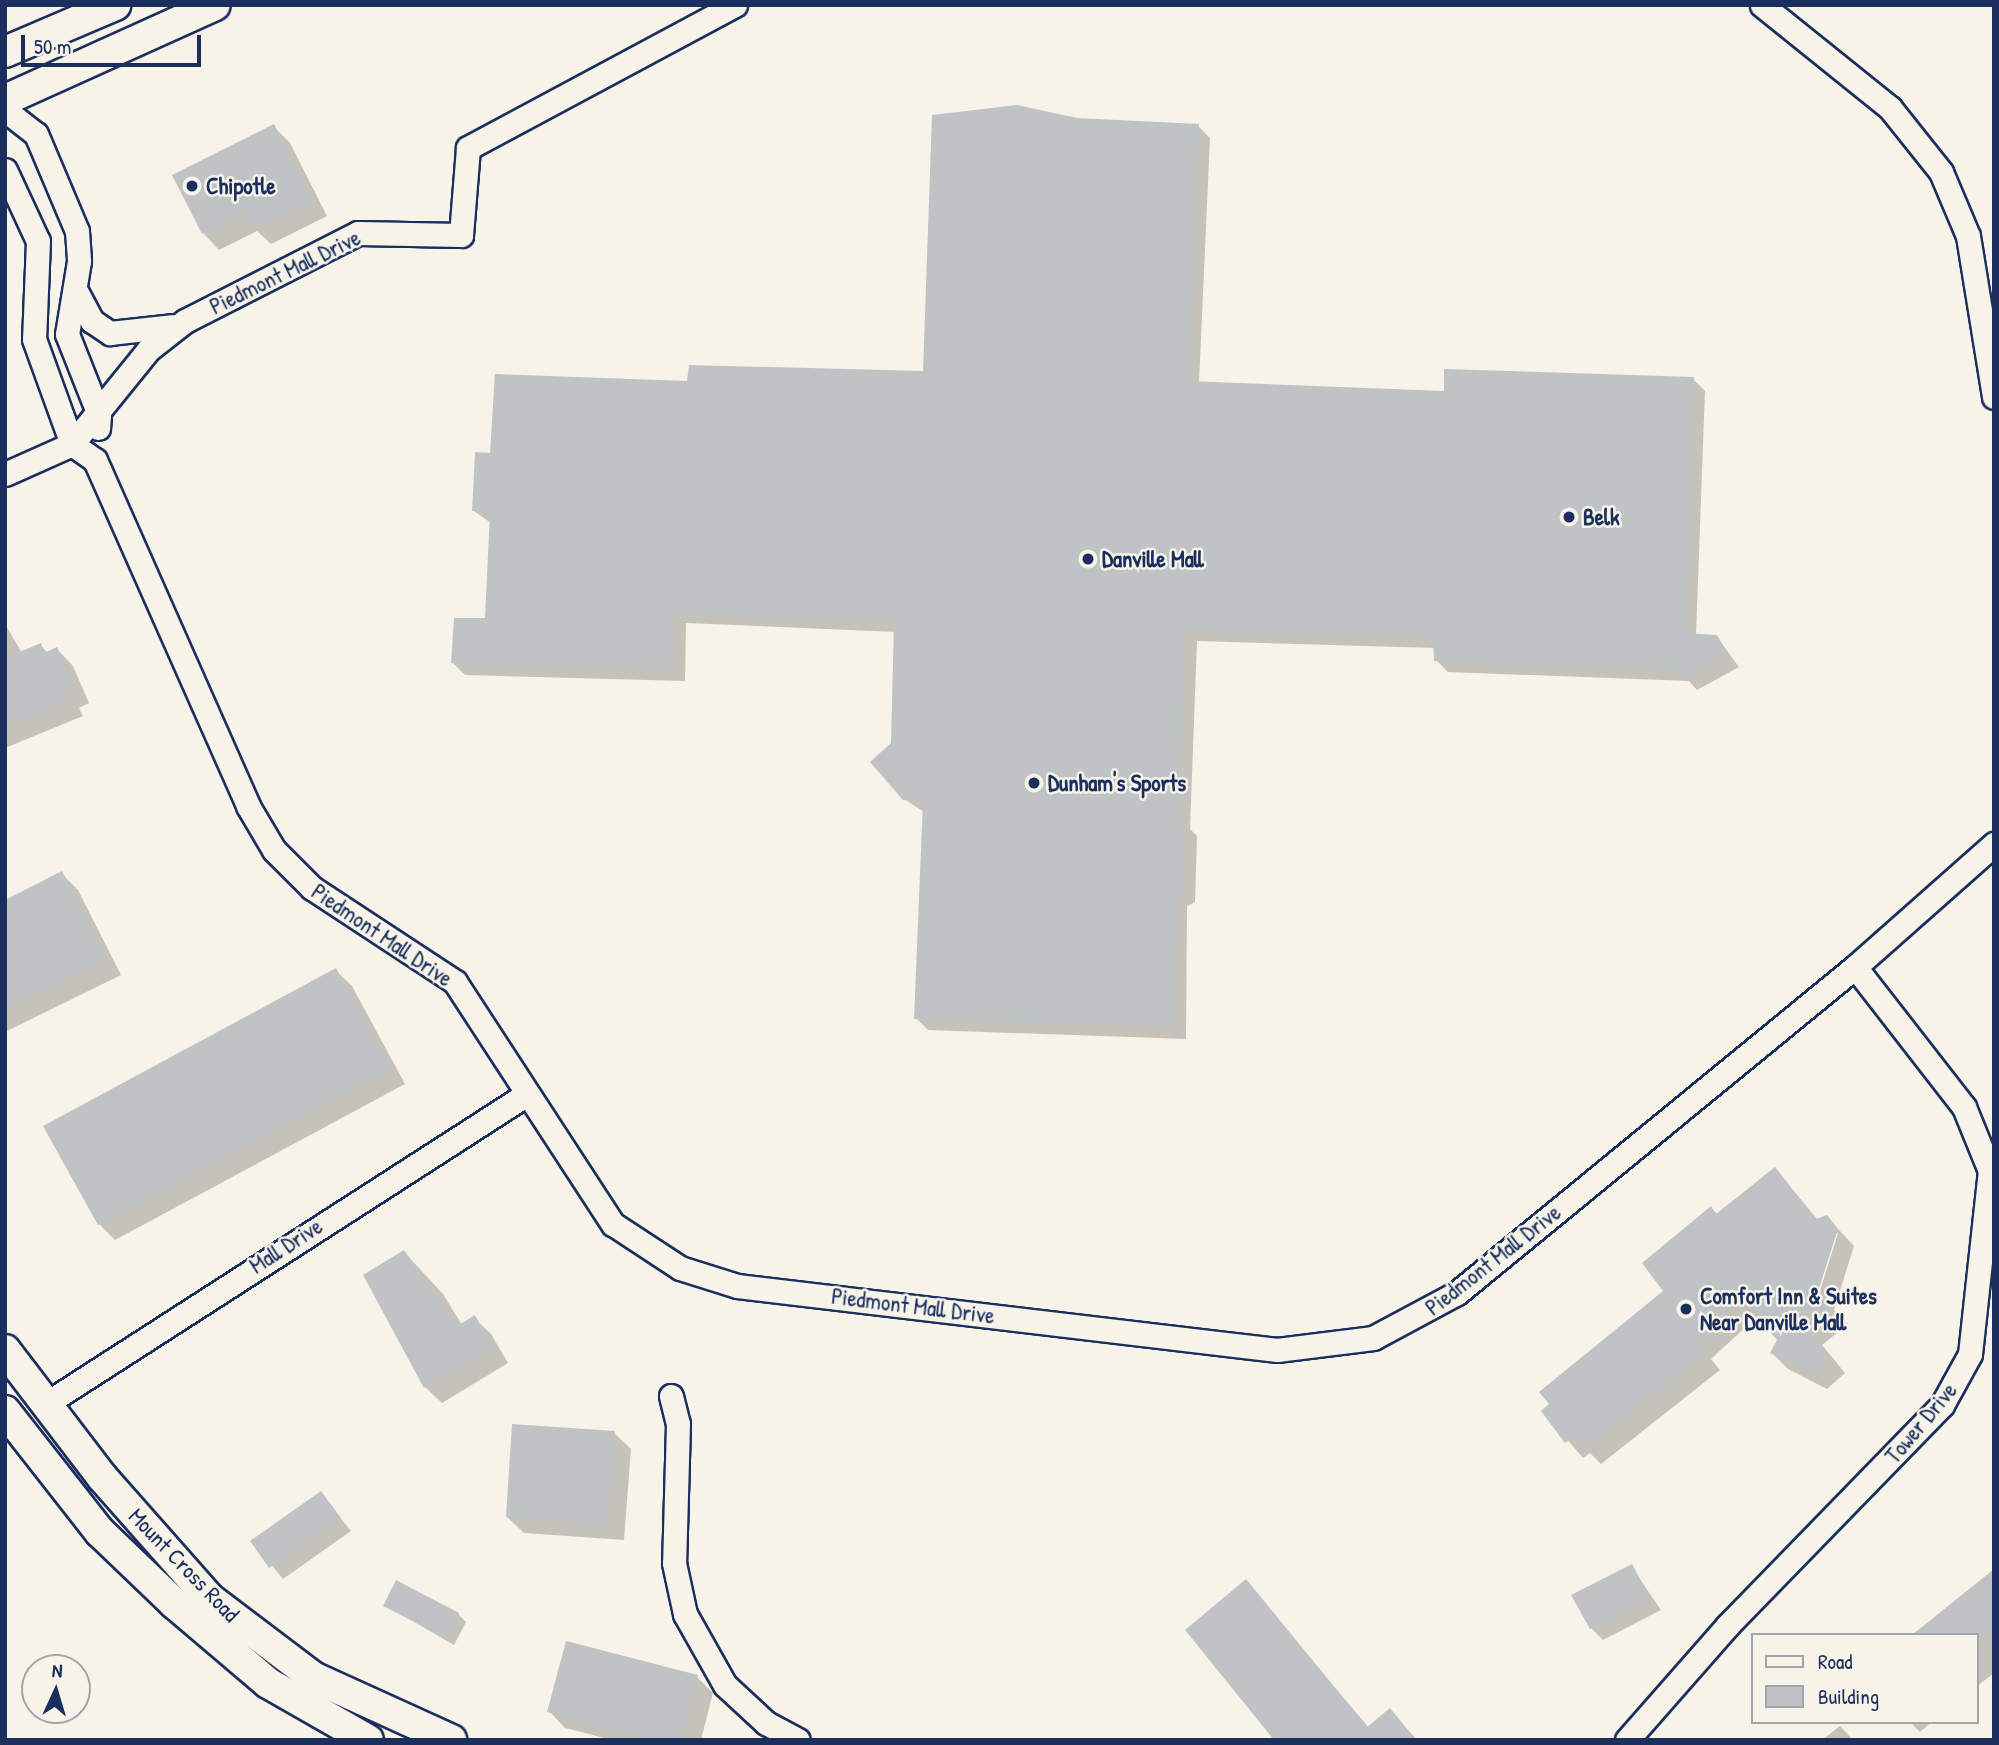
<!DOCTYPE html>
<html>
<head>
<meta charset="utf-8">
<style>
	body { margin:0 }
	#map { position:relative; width:1999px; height:1745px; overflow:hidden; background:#f7f3e8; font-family:"Patrick Hand",sans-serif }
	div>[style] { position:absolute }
	.shadow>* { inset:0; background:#0003 }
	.building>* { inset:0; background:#c0c3c5 }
	.roads { filter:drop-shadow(2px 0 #1b2f5e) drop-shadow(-2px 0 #1b2f5e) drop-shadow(0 2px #1b2f5e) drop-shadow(0 -2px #1b2f5e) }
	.minor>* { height:23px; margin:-11.5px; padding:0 11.5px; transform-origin:11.5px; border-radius:11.5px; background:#f7f3e8 }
	.major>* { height:30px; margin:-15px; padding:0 15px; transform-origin:15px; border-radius:15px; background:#f7f3e8 }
	.dots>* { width:19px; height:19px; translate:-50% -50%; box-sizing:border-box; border:4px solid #f7f3e8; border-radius:50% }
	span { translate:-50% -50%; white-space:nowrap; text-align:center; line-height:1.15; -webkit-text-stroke:5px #f7f3e8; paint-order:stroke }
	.poi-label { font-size:23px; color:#1b2f5e; font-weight:700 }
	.left { translate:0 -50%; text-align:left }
	.street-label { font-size:23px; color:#1b2f5e }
	.frame { position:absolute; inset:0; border:7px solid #1b2f5e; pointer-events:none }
	.legend { position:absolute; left:1751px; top:1633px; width:228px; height:91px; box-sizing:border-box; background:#f7f3e8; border:2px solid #9fa5b1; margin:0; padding:9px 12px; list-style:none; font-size:21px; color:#1b2f5e }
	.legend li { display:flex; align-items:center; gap:14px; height:35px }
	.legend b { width:35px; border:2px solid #9fa5b1 }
	.north { position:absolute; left:21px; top:1654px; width:70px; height:70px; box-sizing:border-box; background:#f7f3e8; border:2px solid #9fa5b1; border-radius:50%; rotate:4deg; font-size:19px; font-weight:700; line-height:28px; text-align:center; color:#1b2f5e }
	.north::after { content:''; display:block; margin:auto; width:24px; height:32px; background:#1b2f5e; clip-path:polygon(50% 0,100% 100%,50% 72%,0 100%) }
	.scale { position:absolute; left:21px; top:35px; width:180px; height:32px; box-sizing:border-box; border:4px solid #1b2f5e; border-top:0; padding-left:9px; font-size:21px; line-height:24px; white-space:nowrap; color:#1b2f5e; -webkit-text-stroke:5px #f7f3e8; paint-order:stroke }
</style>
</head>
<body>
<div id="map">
	<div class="shadow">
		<i style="clip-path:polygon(1077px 120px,1198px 126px,1210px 138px,1199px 383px,1446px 393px,1693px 379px,1705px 391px,1696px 635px,1717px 637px,1739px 667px,1697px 690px,1689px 681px,1448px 672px,1436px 660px,1435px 648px,1197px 641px,1190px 829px,1197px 836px,1195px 902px,1187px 906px,1186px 1039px,928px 1030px,916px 1018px,924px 812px,904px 799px,893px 743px,896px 632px,686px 623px,685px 681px,465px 675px,453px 663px,487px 620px,491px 523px,474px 511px,491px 455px,689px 383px,925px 372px)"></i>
		<i style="clip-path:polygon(274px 127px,290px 143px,327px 216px,271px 244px,257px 231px,219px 250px,203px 233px)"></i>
		<i style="clip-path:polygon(5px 624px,22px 653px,40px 645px,48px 653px,57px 649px,73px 666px,89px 703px,79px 708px,83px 716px,5px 748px)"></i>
		<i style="clip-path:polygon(62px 874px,78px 890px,121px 975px,5px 1032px,5px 902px)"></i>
		<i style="clip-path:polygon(335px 970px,352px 986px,405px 1084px,115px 1240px,99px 1224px)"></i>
		<i style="clip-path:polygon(evenodd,1775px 1169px,1818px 1220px,1827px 1217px,1854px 1246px,1834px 1310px,1848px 1324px,1822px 1345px,1845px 1373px,1827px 1389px,1788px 1369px,1772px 1353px,1779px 1340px,1759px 1315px,1711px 1359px,1720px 1370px,1601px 1464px,1590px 1453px,1583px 1458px,1543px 1411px,1665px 1292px,1711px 1208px,1718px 1215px,1775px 1169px,1835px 1233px,1838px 1233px,1814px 1310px,1811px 1309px,1835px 1233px)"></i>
		<i style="clip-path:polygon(404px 1252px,443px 1294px,462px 1325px,474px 1318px,491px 1334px,508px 1363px,442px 1403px,425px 1387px)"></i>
		<i style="clip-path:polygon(614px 1433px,631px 1449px,624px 1540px,524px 1533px,507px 1517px)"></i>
		<i style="clip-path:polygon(321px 1494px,351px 1531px,283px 1579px,252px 1541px)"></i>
		<i style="clip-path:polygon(1631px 1566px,1661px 1610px,1603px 1640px,1591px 1628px)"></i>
		<i style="clip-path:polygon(1994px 1581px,1994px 1673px,1976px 1687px,1976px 1635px)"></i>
		<i style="clip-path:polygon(1246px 1582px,1369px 1728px,1390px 1710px,1417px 1740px,1277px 1740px)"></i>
		<i style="clip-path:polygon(385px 1605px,458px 1614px,466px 1622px,454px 1645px)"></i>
		<i style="clip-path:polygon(697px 1677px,713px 1693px,701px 1740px,612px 1740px,565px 1728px,549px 1711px)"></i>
		<i style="clip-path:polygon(1910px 1722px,1932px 1722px,1920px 1732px)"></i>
		<i style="clip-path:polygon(1840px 1726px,1853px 1740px,1822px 1740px)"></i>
	</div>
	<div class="building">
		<i style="clip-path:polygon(1017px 105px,1077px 118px,1199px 124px,1187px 381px,1444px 391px,1444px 369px,1694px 377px,1685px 633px,1717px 635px,1728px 654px,1684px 679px,1677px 670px,1434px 661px,1433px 637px,1185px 630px,1179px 821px,1186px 822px,1183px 891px,1175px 894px,1174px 1027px,914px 1019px,923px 801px,903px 800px,870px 762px,891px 743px,894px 621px,674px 612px,674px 670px,451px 663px,454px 618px,485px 618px,490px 512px,472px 511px,475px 452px,490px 453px,495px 374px,687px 381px,689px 365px,923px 371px,932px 115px)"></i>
		<i style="clip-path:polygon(274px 124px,312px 200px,253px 229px,245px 213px,202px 234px,172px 175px)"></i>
		<i style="clip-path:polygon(41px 643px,44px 653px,57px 647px,74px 687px,64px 691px,68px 699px,5px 726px,5px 658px)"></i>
		<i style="clip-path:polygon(62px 871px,106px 959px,5px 1008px,5px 900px)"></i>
		<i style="clip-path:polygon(336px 968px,390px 1068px,98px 1225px,43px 1126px)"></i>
		<i style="clip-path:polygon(1775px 1167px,1816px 1219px,1827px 1215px,1838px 1229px,1815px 1301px,1833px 1307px,1807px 1328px,1830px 1356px,1810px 1373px,1770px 1353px,1777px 1340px,1743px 1299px,1696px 1341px,1705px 1353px,1583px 1449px,1573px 1437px,1565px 1443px,1541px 1411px,1549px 1404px,1539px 1392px,1663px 1291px,1642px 1263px,1711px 1206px,1716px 1214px)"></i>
		<i style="clip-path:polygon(404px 1250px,457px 1326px,475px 1315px,493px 1347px,424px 1388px,363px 1275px)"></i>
		<i style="clip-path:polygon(512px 1424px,615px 1431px,608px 1525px,506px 1517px)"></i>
		<i style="clip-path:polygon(321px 1491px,341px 1518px,269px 1568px,250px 1541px)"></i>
		<i style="clip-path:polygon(1632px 1564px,1650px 1598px,1590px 1629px,1571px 1595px)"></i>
		<i style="clip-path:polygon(1994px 1569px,1994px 1635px,1912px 1635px)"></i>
		<i style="clip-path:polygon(1246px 1579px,1367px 1727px,1390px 1708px,1416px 1740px,1274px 1740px,1185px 1630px)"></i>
		<i style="clip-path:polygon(396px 1580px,459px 1613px,446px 1638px,383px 1606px)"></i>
		<i style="clip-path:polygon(566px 1641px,698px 1675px,680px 1740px,654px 1740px,547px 1712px)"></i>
	</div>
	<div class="roads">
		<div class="minor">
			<i style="left:1762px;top:5px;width:164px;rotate:38.8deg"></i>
			<i style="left:1890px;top:108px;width:82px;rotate:51.4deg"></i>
			<i style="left:1941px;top:172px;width:69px;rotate:67.1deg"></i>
			<i style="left:1968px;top:236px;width:163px;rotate:80.8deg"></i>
			<i style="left:5px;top:110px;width:39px;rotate:38deg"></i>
			<i style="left:36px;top:134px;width:105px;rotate:67.1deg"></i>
			<i style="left:77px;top:231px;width:30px;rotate:86deg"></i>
			<i style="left:79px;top:261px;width:74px;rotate:99.3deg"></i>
			<i style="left:67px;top:334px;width:87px;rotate:68.4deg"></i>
			<i style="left:99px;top:415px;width:13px;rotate:94deg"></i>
			<i style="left:5px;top:170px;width:78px;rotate:65.1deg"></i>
			<i style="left:38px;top:241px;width:98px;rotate:92.3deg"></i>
			<i style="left:34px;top:339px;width:112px;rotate:70.1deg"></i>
			<i style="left:76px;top:291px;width:34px;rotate:62deg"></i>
			<i style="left:92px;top:321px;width:22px;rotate:34deg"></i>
			<i style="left:110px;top:333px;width:62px;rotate:-6.4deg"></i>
			<i style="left:72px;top:444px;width:28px;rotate:35deg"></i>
			<i style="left:95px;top:460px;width:378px;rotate:66.1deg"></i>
			<i style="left:248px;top:806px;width:51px;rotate:59.4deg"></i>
			<i style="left:274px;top:850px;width:54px;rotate:45deg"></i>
			<i style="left:312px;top:888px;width:171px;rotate:33.3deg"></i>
			<i style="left:455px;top:982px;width:289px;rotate:56.9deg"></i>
			<i style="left:613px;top:1224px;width:80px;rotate:33.3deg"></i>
			<i style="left:680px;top:1268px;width:60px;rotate:17.5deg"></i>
			<i style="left:737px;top:1286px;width:544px;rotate:6.76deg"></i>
			<i style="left:1277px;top:1350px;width:97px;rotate:-7.1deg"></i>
			<i style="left:1373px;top:1338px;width:95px;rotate:-28.2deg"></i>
			<i style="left:1457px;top:1293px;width:514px;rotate:-39.32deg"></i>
			<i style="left:1855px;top:967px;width:186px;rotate:-41.5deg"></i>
			<i style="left:5px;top:474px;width:73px;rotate:-24.1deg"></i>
			<i style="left:72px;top:444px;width:121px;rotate:-51deg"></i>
			<i style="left:148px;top:350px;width:47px;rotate:-38.1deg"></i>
			<i style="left:185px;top:321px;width:194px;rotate:-27deg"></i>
			<i style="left:358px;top:233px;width:103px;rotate:1.1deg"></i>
			<i style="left:461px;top:235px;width:87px;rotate:-85.4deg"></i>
			<i style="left:468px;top:148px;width:303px;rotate:-28.2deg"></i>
			<i style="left:671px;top:1396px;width:29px;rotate:76deg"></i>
			<i style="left:678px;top:1424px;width:139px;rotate:91.6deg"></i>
			<i style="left:674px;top:1563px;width:52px;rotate:77.8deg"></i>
			<i style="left:685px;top:1614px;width:81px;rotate:60.6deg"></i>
			<i style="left:725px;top:1685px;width:56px;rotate:42.8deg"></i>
			<i style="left:766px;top:1723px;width:36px;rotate:28deg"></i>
			<i style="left:47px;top:1403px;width:571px;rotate:-32.77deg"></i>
			<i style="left:1627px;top:1740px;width:152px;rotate:-48.7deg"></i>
			<i style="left:1727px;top:1626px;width:308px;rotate:-45.8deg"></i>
			<i style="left:1942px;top:1405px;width:58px;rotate:-61.2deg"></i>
			<i style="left:1970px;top:1354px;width:184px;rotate:-83.8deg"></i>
			<i style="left:1990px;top:1171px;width:69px;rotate:-112.1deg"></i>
			<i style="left:1964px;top:1107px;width:177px;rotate:-127.9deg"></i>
		</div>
		<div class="major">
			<i style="left:5px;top:52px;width:120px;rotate:-23.1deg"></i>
			<i style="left:5px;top:100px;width:230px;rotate:-24.3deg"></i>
			<i style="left:5px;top:1350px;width:160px;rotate:52.6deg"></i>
			<i style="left:102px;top:1477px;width:163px;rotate:48.5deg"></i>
			<i style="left:210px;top:1599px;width:129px;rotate:37.1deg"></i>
			<i style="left:313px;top:1677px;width:152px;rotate:24.5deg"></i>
			<i style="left:5px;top:1411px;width:154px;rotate:51.9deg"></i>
			<i style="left:100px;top:1532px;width:103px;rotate:43.8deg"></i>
			<i style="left:174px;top:1603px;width:123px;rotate:40.4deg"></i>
			<i style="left:268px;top:1683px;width:115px;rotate:29.7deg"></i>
		</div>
	</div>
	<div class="dots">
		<i style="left:192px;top:186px;background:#1b2f5e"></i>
		<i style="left:1569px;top:517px;background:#1b2f5e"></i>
		<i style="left:1088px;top:559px;background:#1b2f5e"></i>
		<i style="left:1034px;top:783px;background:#1b2f5e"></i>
		<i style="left:1686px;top:1309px;background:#1b2f5e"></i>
	</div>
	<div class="poi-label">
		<span class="left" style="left:206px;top:186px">Chipotle</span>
		<span class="left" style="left:1583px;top:517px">Belk</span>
		<span class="left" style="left:1102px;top:559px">Danville Mall</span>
		<span class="left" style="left:1048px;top:783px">Dunham's Sports</span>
		<span class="left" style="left:1700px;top:1309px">Comfort Inn &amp; Suites<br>Near Danville Mall</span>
	</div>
	<div class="street-label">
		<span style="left:285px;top:272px;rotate:-26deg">Piedmont Mall Drive</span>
		<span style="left:382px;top:935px;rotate:34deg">Piedmont Mall Drive</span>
		<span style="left:286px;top:1246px;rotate:-33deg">Mall Drive</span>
		<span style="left:1493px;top:1260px;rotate:-38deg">Piedmont Mall Drive</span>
		<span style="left:913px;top:1306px;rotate:7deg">Piedmont Mall Drive</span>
		<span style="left:1921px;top:1423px;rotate:-50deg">Tower Drive</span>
		<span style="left:184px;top:1565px;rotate:46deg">Mount Cross Road</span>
	</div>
	<div class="frame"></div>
	<ul class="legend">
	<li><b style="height:9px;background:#f7f3e8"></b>Road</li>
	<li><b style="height:19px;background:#c0c3c5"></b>Building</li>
	</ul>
	<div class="north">N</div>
	<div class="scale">50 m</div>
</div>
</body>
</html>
